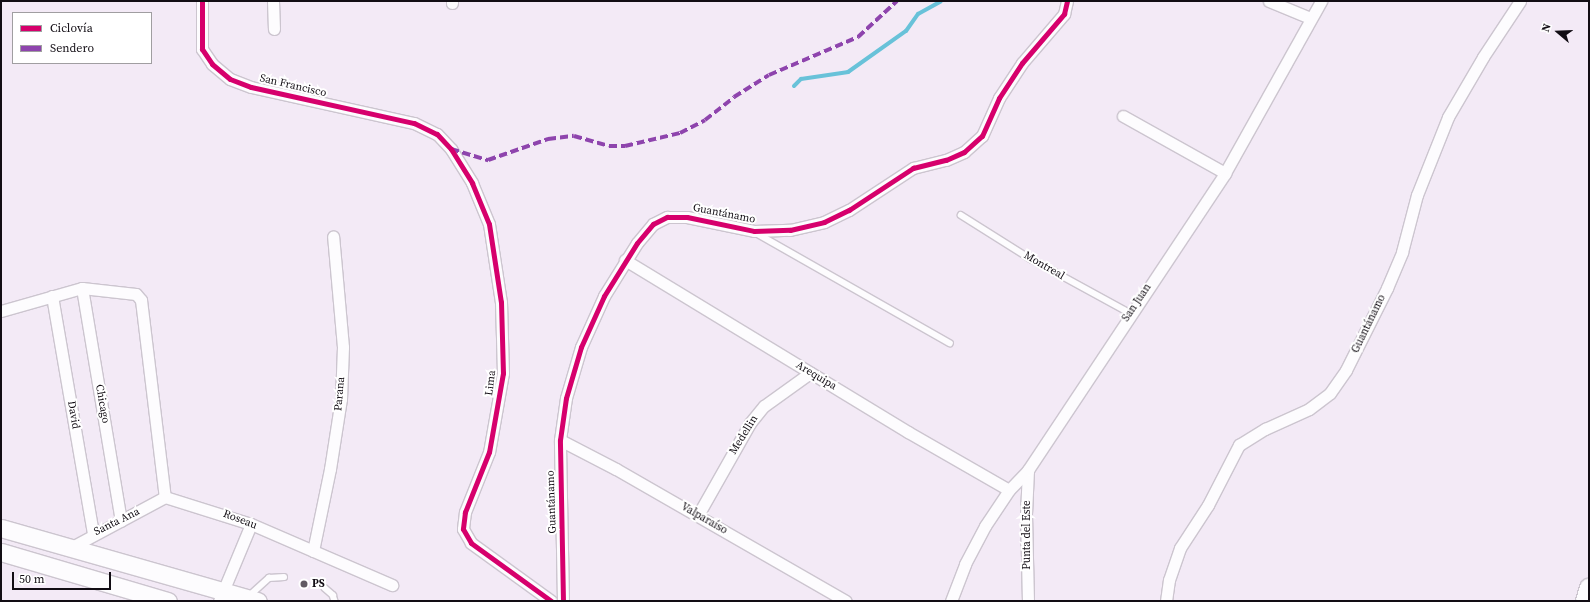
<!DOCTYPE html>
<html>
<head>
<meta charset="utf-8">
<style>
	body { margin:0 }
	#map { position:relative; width:1590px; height:602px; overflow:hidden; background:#f3eaf6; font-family:"Source Serif 4",serif }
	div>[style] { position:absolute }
	.stream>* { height:4px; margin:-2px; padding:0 2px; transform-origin:2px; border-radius:2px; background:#68c2d9 }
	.roads { filter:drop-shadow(1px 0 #ccc5cf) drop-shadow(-1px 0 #ccc5cf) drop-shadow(0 1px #ccc5cf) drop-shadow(0 -1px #ccc5cf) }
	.service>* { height:5.5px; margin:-2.75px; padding:0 2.75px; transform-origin:2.75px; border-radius:2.75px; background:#fdfcfe }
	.minor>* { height:11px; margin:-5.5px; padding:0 5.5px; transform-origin:5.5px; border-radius:5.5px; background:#fdfcfe }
	.primary>* { height:17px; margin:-8.5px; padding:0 8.5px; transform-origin:8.5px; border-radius:8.5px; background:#fdfcfe }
	.trunk>* { height:18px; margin:-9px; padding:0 9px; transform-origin:9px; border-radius:9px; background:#fdfcfe }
	.quiet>* { height:4px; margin-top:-2px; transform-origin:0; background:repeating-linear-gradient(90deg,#8e44ad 0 8px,transparent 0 12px) }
	.cycleway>* { height:5px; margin:-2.5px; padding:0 2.5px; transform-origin:2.5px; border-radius:2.5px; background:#d6006c }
	.dots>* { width:11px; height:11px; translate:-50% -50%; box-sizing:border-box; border:2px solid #fff; border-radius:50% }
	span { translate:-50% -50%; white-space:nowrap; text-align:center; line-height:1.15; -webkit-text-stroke:4px #fff; paint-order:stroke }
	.street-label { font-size:11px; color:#120d14 }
	.poi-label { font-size:11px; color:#120d14; font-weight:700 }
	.left { translate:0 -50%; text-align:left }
	.frame { position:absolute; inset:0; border:2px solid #120d14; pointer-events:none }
	.legend { position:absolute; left:12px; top:12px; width:140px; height:52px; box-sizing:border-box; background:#fff; border:1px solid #a09ea1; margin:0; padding:5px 7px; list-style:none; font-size:12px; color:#120d14 }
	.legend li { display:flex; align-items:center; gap:8px; height:20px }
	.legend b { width:20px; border:1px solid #a09ea1 }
	.north { position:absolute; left:1538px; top:12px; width:40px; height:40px; -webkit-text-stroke:3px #fff; paint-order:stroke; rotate:289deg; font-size:11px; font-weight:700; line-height:16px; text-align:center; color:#120d14 }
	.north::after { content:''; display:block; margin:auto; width:14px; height:18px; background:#120d14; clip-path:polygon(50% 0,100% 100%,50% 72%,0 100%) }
	.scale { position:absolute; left:12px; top:572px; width:99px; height:18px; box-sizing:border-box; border:2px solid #120d14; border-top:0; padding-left:5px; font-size:12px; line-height:14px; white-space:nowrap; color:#120d14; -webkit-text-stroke:3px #fff; paint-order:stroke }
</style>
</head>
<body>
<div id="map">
	<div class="stream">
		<i style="left:794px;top:86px;width:10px;rotate:-45deg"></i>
		<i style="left:801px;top:79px;width:48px;rotate:-8.5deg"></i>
		<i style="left:848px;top:72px;width:71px;rotate:-35.3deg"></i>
		<i style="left:906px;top:31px;width:21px;rotate:-55deg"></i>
		<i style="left:918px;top:14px;width:26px;rotate:-29deg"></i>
	</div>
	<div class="roads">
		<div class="service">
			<i style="left:961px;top:215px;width:83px;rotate:32.2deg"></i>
			<i style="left:1031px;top:259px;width:113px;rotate:28.6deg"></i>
			<i style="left:756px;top:233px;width:223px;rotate:29.6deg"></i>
			<i style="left:325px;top:588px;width:11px;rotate:41deg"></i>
			<i style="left:333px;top:595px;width:6px;rotate:72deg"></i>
			<i style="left:249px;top:596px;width:27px;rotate:-42deg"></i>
			<i style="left:269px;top:578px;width:15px;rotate:-4deg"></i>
		</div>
		<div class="minor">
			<i style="left:202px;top:1px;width:48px;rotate:90deg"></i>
			<i style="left:202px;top:49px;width:18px;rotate:56deg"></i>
			<i style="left:212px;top:64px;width:23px;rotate:40deg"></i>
			<i style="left:230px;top:79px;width:22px;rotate:21deg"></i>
			<i style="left:251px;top:87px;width:167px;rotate:12.5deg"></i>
			<i style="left:414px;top:123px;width:25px;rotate:26deg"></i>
			<i style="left:437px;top:134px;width:21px;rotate:47deg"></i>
			<i style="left:451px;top:149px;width:40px;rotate:58deg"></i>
			<i style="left:472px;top:183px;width:44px;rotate:67.5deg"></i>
			<i style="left:489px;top:224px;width:79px;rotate:81.3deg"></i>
			<i style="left:501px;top:302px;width:71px;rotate:88.4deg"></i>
			<i style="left:503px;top:373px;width:80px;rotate:100deg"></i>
			<i style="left:489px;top:452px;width:65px;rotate:111.8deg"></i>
			<i style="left:465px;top:512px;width:17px;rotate:97deg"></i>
			<i style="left:463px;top:529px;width:16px;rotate:60deg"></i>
			<i style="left:471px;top:543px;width:99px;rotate:35.9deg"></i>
			<i style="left:273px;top:1px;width:28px;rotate:88deg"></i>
			<i style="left:452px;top:1px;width:2px;rotate:90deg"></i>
			<i style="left:1269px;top:1px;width:44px;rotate:22.5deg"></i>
			<i style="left:1123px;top:116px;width:117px;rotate:29.2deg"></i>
			<i style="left:625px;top:260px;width:331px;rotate:31.3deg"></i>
			<i style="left:908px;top:432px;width:116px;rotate:29.9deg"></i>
			<i style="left:82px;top:288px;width:236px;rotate:80.5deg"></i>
			<i style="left:52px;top:296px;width:241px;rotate:80.2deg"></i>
			<i style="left:1px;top:311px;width:84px;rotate:-15.9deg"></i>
			<i style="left:82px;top:288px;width:54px;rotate:6.3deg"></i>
			<i style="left:136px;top:294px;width:8px;rotate:50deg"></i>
			<i style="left:141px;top:300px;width:198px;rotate:83.1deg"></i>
			<i style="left:560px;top:440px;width:63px;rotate:27.4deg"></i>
			<i style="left:616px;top:469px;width:265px;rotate:29.9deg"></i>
			<i style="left:1028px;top:470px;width:44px;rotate:92.6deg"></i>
			<i style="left:1026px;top:514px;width:87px;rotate:88.7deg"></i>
			<i style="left:165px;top:497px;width:90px;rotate:17.4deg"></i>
			<i style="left:251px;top:524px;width:154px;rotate:23.4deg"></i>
			<i style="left:698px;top:515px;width:106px;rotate:-60.5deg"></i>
			<i style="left:750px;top:423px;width:22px;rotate:-51deg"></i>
			<i style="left:764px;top:406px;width:57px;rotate:-35.7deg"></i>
			<i style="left:70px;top:548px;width:108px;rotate:-28.2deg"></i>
			<i style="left:313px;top:551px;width:84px;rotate:-78.3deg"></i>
			<i style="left:330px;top:469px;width:71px;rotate:-81.1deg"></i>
			<i style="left:341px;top:399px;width:52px;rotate:-87.8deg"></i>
			<i style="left:343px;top:347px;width:111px;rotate:-95.1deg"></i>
			<i style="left:219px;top:601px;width:83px;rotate:-67.4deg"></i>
			<i style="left:563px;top:601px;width:161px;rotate:-91.1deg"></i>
			<i style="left:560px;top:440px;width:42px;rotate:-81.9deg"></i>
			<i style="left:566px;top:398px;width:53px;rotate:-73.6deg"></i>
			<i style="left:581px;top:347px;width:56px;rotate:-65.7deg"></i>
			<i style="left:604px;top:296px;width:62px;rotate:-58.1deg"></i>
			<i style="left:637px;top:243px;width:25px;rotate:-50deg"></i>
			<i style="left:653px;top:224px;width:16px;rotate:-27deg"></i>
			<i style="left:667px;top:217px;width:20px"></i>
			<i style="left:687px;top:217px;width:68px;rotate:11.8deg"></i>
			<i style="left:754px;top:231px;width:36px;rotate:-2deg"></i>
			<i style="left:790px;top:230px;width:35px;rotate:-13deg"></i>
			<i style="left:824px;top:222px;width:28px;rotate:-26deg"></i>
			<i style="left:849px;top:210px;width:77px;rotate:-33.3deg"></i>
			<i style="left:913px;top:168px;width:34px;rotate:-14deg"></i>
			<i style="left:946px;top:160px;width:20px;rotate:-24deg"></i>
			<i style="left:964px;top:152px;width:24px;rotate:-42deg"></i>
			<i style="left:982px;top:136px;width:42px;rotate:-65.9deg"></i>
			<i style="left:999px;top:98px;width:42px;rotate:-56.7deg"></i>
			<i style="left:1022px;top:63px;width:65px;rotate:-49.4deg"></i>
			<i style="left:1064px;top:14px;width:13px;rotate:-77deg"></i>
			<i style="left:951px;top:601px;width:40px;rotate:-69deg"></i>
			<i style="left:965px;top:564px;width:43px;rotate:-62.2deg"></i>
			<i style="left:985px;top:526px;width:43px;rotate:-56.3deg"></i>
			<i style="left:1009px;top:490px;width:28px;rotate:-46deg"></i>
			<i style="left:1028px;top:470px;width:356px;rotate:-56.4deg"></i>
			<i style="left:1225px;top:173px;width:197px;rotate:-60.8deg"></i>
			<i style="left:1166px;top:601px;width:21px;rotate:-82deg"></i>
			<i style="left:1169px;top:580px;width:34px;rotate:-71deg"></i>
			<i style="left:1180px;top:548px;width:51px;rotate:-56.9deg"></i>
			<i style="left:1208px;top:505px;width:68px;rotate:-62.7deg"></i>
			<i style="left:1239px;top:445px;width:31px;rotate:-32deg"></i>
			<i style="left:1265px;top:429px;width:48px;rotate:-24.4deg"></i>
			<i style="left:1309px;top:409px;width:26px;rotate:-37deg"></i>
			<i style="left:1330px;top:393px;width:28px;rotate:-55deg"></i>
			<i style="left:1346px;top:370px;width:92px;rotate:-63.4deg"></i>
			<i style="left:1387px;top:288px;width:39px;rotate:-67deg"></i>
			<i style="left:1402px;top:252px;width:59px;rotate:-75.3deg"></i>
			<i style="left:1417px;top:195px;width:84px;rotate:-68.3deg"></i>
			<i style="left:1448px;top:117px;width:69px;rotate:-59.7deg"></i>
			<i style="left:1483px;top:57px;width:67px;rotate:-56.5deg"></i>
		</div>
		<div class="primary">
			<i style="left:1px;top:528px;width:267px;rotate:15.9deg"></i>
			<i style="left:1px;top:552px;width:174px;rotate:16.4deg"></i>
		</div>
		<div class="trunk">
			<i style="left:1585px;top:601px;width:14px;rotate:-73deg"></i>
		</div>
	</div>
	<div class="quiet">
		<i style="left:451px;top:149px;width:39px;rotate:17deg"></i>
		<i style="left:488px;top:160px;width:64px;rotate:-19.3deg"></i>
		<i style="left:548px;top:139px;width:26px;rotate:-7deg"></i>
		<i style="left:574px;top:136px;width:36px;rotate:16deg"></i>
		<i style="left:609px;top:146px;width:16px"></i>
		<i style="left:625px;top:146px;width:57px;rotate:-13.3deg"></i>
		<i style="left:680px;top:133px;width:28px;rotate:-27deg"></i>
		<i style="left:705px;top:120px;width:37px;rotate:-38deg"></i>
		<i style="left:734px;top:97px;width:41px;rotate:-32.2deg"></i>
		<i style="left:769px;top:75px;width:97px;rotate:-23.1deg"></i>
		<i style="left:858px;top:37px;width:53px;rotate:-42.7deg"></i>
	</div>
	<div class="cycleway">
		<i style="left:202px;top:1px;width:48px;rotate:90deg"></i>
		<i style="left:202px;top:49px;width:18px;rotate:56deg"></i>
		<i style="left:212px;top:64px;width:23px;rotate:40deg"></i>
		<i style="left:230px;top:79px;width:22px;rotate:21deg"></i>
		<i style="left:251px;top:87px;width:167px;rotate:12.5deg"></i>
		<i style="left:414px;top:123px;width:25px;rotate:26deg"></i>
		<i style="left:437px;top:134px;width:21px;rotate:47deg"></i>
		<i style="left:451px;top:149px;width:40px;rotate:58deg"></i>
		<i style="left:472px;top:183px;width:44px;rotate:67.5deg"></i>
		<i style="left:489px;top:224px;width:79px;rotate:81.3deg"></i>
		<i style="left:501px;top:302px;width:71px;rotate:88.4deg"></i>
		<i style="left:503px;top:373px;width:80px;rotate:100deg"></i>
		<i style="left:489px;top:452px;width:65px;rotate:111.8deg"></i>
		<i style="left:465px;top:512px;width:17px;rotate:97deg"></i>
		<i style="left:463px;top:529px;width:16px;rotate:60deg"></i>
		<i style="left:471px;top:543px;width:99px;rotate:35.9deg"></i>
		<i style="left:563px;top:601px;width:161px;rotate:-91.1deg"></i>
		<i style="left:560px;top:440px;width:42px;rotate:-81.9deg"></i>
		<i style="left:566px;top:398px;width:53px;rotate:-73.6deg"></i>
		<i style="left:581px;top:347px;width:56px;rotate:-65.7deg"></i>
		<i style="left:604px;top:296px;width:62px;rotate:-58.1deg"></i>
		<i style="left:637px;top:243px;width:25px;rotate:-50deg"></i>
		<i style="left:653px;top:224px;width:16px;rotate:-27deg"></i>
		<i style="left:667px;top:217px;width:20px"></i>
		<i style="left:687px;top:217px;width:68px;rotate:11.8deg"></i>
		<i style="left:754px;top:231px;width:36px;rotate:-2deg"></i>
		<i style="left:790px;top:230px;width:35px;rotate:-13deg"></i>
		<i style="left:824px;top:222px;width:28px;rotate:-26deg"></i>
		<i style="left:849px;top:210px;width:77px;rotate:-33.3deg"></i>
		<i style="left:913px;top:168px;width:34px;rotate:-14deg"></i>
		<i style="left:946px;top:160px;width:20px;rotate:-24deg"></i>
		<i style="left:964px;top:152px;width:24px;rotate:-42deg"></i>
		<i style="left:982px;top:136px;width:42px;rotate:-65.9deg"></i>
		<i style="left:999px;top:98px;width:42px;rotate:-56.7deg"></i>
		<i style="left:1022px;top:63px;width:65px;rotate:-49.4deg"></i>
		<i style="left:1064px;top:14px;width:13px;rotate:-77deg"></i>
	</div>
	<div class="dots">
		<i style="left:304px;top:584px;background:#615a63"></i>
	</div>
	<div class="street-label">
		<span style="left:293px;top:86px;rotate:13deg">San Francisco</span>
		<span style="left:724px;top:214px;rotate:11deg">Guantánamo</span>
		<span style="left:1044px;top:266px;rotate:30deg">Montreal</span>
		<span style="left:1137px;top:303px;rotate:-56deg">San Juan</span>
		<span style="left:1369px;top:324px;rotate:-64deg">Guantánamo</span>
		<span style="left:816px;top:376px;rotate:31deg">Arequipa</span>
		<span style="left:491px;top:383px;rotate:-83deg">Lima</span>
		<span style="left:340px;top:394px;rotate:-85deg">Parana</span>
		<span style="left:102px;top:404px;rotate:80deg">Chicago</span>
		<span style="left:73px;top:415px;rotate:80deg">David</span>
		<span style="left:744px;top:435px;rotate:-58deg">Medellin</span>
		<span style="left:552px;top:502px;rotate:-92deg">Guantánamo</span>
		<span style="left:704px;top:519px;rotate:30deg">Valparaíso</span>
		<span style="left:240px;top:520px;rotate:21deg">Roseau</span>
		<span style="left:117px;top:522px;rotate:-26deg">Santa Ana</span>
		<span style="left:1027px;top:535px;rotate:-90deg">Punta del Este</span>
	</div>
	<div class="poi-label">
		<span class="left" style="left:312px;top:584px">PS</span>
	</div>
	<div class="frame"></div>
	<ul class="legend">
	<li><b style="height:5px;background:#d6006c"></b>Ciclovía</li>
	<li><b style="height:5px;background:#8e44ad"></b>Sendero</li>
	</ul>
	<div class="north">N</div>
	<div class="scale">50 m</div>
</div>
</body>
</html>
